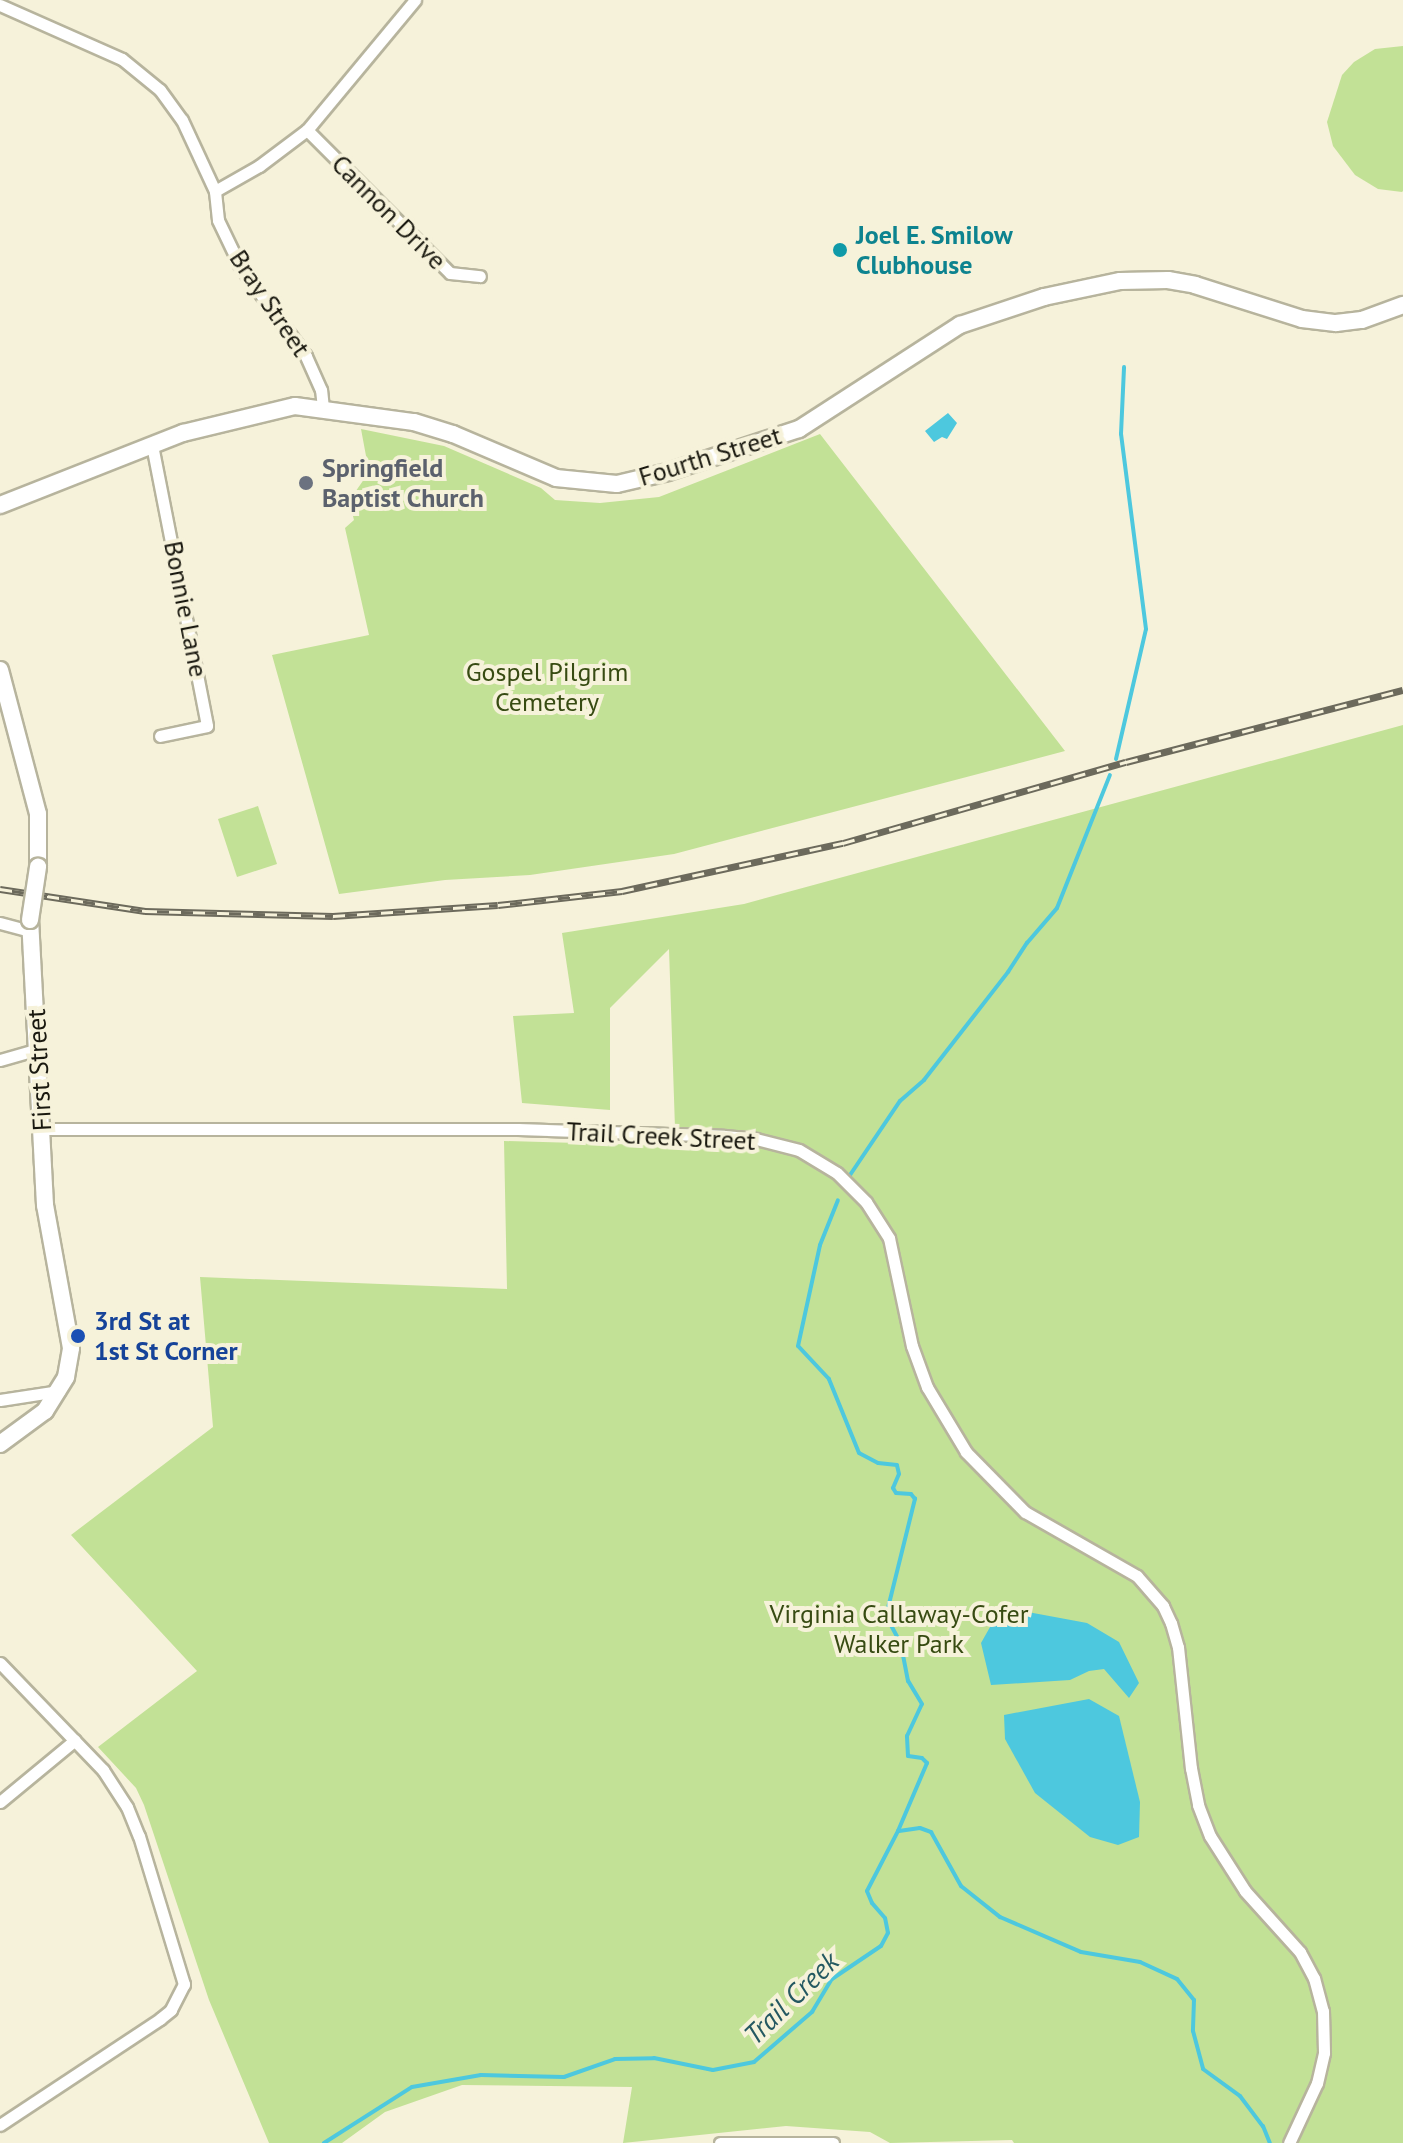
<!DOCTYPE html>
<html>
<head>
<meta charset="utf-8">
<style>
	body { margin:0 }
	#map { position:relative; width:1403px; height:2143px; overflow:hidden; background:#f6f2da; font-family:"PT Sans",sans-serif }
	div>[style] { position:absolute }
	.green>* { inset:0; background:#c2e196 }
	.water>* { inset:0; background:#4dc8de }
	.stream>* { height:4px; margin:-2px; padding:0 2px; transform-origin:2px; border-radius:2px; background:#4dc8de }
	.roads { filter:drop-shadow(2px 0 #b7b49d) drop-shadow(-2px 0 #b7b49d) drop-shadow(0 2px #b7b49d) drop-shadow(0 -2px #b7b49d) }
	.street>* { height:11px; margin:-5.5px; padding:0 5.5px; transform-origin:5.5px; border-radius:5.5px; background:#fff }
	.secondary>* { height:16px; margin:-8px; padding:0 8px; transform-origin:8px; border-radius:8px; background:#fff }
	.rail>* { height:7px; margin-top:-3.5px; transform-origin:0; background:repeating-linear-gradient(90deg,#f6f2da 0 12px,#6c6a5c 0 24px); box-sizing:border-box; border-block:2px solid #6c6a5c }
	.bridges { filter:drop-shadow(2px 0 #b7b49d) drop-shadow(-2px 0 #b7b49d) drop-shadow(0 2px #b7b49d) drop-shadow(0 -2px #b7b49d) }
	.secondary-bridge>* { height:16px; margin:-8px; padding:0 8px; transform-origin:8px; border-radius:8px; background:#fff }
	.dots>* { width:22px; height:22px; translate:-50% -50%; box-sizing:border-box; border:4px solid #f6f2da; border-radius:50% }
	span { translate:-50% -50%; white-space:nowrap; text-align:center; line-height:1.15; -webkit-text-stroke:8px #f6f2da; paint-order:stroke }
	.street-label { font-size:26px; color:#19180f }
	.culture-label { font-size:26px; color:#0d838f; font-weight:700 }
	.left { translate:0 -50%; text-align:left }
	.worship-label { font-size:26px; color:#5b616d; font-weight:700 }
	.park-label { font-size:26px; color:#374b12 }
	.transit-label { font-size:26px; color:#164399; font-weight:700 }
	.water-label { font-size:28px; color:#245861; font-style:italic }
</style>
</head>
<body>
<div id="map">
	<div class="green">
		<i style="clip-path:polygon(1403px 46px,1403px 191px,1402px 192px,1378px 189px,1355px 175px,1333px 146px,1327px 122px,1342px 75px,1354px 62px,1375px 49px)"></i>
		<i style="clip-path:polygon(361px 429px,444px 446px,541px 488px,555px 500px,600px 503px,659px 497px,820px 434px,1065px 751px,674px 854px,530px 875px,445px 880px,339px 894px,272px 655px,369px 635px,345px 528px,354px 520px,349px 501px,369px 472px)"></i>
		<i style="clip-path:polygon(1403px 725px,1403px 2143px,1014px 2143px,1012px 2140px,890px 2143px,870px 2132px,786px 2126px,623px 2143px,632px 2087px,462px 2085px,385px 2112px,342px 2143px,269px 2143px,209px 2000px,144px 1805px,136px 1788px,98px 1747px,197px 1671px,71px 1535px,213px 1427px,200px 1277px,507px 1289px,504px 1141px,752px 1148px,754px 1131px,675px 1128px,669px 949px,610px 1008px,610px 1110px,522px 1103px,513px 1016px,574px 1013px,562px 933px,744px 904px)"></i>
		<i style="clip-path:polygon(258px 806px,277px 864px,237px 877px,218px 819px)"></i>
	</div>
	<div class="water">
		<i style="clip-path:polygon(948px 413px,957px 423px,947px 439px,942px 437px,934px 442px,925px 431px)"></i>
		<i style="clip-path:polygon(1017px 1610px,1087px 1623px,1119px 1642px,1139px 1683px,1129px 1698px,1104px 1669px,1089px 1671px,1070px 1680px,991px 1685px,981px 1643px,994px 1620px)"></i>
		<i style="clip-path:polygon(1089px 1699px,1119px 1716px,1140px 1802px,1139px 1837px,1118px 1845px,1090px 1837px,1035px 1793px,1005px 1739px,1004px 1715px)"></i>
	</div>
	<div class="stream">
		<i style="left:1116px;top:759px;width:133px;rotate:-77deg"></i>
		<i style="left:1146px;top:629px;width:197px;rotate:-97.3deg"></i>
		<i style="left:1121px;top:434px;width:67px;rotate:-87.4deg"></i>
		<i style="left:848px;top:1178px;width:93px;rotate:-56deg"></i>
		<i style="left:900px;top:1101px;width:32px;rotate:-41deg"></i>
		<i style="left:924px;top:1080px;width:137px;rotate:-52.1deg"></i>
		<i style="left:1008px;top:972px;width:35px;rotate:-57deg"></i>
		<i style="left:1027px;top:943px;width:46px;rotate:-49.4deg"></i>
		<i style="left:1057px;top:908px;width:143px;rotate:-68.3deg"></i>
		<i style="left:899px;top:1831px;width:21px;rotate:-8deg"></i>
		<i style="left:920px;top:1828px;width:12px;rotate:20deg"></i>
		<i style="left:931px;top:1832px;width:62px;rotate:60.9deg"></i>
		<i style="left:961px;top:1886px;width:50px;rotate:38.5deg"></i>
		<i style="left:1000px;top:1917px;width:88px;rotate:23.4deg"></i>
		<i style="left:1081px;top:1952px;width:60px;rotate:9.6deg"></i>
		<i style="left:1140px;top:1962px;width:41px;rotate:24.7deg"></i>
		<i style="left:1177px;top:1979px;width:27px;rotate:51deg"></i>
		<i style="left:1194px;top:2000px;width:31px;rotate:92deg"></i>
		<i style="left:1193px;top:2031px;width:39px;rotate:75deg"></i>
		<i style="left:1203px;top:2069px;width:46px;rotate:36.1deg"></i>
		<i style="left:1240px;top:2096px;width:38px;rotate:53deg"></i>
		<i style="left:1263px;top:2126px;width:18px;rotate:68deg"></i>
		<i style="left:324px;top:2143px;width:104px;rotate:-32.5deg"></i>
		<i style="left:412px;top:2087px;width:70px;rotate:-9.9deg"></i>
		<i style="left:481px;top:2075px;width:83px;rotate:1.4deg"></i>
		<i style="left:564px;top:2077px;width:54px;rotate:-19.4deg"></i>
		<i style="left:615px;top:2059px;width:39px;rotate:-1deg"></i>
		<i style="left:654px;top:2058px;width:60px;rotate:11.5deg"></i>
		<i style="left:713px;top:2070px;width:42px;rotate:-11deg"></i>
		<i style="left:754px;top:2062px;width:77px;rotate:-40.8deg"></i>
		<i style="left:812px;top:2012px;width:39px;rotate:-59deg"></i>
		<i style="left:832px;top:1979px;width:59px;rotate:-34deg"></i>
		<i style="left:881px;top:1946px;width:15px;rotate:-62deg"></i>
		<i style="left:888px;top:1933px;width:15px;rotate:-101deg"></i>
		<i style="left:885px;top:1918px;width:20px;rotate:-131deg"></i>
		<i style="left:872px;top:1903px;width:13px;rotate:-113deg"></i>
		<i style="left:867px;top:1891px;width:68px;rotate:-62.7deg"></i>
		<i style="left:898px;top:1831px;width:74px;rotate:-66.9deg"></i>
		<i style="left:927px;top:1763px;width:7px;rotate:-135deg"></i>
		<i style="left:922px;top:1758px;width:14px;rotate:-172deg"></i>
		<i style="left:908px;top:1756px;width:20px;rotate:-93deg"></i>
		<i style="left:907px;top:1736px;width:35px;rotate:-65deg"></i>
		<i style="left:922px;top:1704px;width:27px;rotate:-121deg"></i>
		<i style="left:908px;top:1681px;width:38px;rotate:-101deg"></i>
		<i style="left:901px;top:1644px;width:32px;rotate:-118deg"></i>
		<i style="left:886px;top:1616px;width:121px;rotate:-76.1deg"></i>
		<i style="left:915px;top:1499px;width:6px;rotate:-129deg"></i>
		<i style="left:911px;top:1494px;width:15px;rotate:-176deg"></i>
		<i style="left:896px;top:1493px;width:6px;rotate:-121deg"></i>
		<i style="left:893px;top:1488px;width:15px;rotate:-67deg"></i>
		<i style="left:899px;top:1474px;width:9px;rotate:-103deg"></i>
		<i style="left:897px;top:1465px;width:19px;rotate:-174deg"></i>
		<i style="left:878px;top:1463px;width:21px;rotate:-152deg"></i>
		<i style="left:859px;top:1453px;width:80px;rotate:-112.1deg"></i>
		<i style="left:829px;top:1379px;width:45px;rotate:-133.2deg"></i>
		<i style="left:798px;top:1346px;width:103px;rotate:-77.7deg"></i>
		<i style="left:820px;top:1245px;width:48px;rotate:-68.2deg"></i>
	</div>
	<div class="roads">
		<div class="street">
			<i style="left:0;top:5px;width:133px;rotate:23.9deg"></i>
			<i style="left:122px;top:59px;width:49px;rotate:39.2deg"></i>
			<i style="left:160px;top:90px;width:37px;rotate:54deg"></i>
			<i style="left:182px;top:120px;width:78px;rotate:65.1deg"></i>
			<i style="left:307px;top:130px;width:202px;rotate:45deg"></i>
			<i style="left:450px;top:273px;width:30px;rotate:6deg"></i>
			<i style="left:323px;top:408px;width:18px;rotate:-96deg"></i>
			<i style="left:321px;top:390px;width:37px;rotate:-114deg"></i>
			<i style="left:306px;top:356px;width:112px;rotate:-126.3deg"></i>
			<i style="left:240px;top:266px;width:51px;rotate:-115.6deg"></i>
			<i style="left:218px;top:220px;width:29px;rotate:-96deg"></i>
			<i style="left:215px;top:191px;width:51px;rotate:-29.6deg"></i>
			<i style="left:259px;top:166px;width:60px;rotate:-36.9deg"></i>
			<i style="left:307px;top:130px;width:169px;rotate:-50.3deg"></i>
			<i style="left:152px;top:445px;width:286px;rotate:78.9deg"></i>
			<i style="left:207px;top:726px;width:48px;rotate:168deg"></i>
			<i style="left:0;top:923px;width:31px;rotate:15deg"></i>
			<i style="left:0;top:1060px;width:40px;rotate:-16deg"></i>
			<i style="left:42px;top:1129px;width:476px"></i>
			<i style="left:518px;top:1129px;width:206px;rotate:1.9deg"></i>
			<i style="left:724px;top:1136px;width:32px;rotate:5deg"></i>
			<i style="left:756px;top:1139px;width:44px;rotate:14.3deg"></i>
			<i style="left:799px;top:1150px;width:44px;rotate:31.2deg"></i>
			<i style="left:837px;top:1173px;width:41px;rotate:45deg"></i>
			<i style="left:866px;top:1202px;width:43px;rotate:57.4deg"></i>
			<i style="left:889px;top:1238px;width:110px;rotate:78deg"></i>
			<i style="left:912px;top:1346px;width:44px;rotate:69.9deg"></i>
			<i style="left:927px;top:1387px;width:76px;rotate:59deg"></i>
			<i style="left:966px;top:1452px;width:84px;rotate:45.5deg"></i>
			<i style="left:1025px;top:1512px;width:129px;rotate:29.7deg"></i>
			<i style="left:1137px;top:1576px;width:40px;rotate:49deg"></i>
			<i style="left:1163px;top:1606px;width:19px;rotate:65deg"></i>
			<i style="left:1171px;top:1623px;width:25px;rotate:74deg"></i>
			<i style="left:1178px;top:1647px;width:122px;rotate:83.9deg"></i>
			<i style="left:1191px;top:1768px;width:38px;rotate:79deg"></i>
			<i style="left:1198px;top:1805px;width:33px;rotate:69deg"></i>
			<i style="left:1210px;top:1836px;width:65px;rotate:57.5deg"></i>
			<i style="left:1245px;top:1891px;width:82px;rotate:48deg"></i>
			<i style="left:1300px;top:1952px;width:30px;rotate:62deg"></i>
			<i style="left:1314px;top:1978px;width:34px;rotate:75deg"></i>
			<i style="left:1323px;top:2011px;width:42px;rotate:88.6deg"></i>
			<i style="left:1324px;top:2053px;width:31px;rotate:103deg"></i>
			<i style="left:1317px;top:2083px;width:66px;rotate:115deg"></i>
			<i style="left:0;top:1400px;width:60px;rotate:-8.7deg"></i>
			<i style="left:0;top:1663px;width:149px;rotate:46.1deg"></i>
			<i style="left:103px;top:1770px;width:44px;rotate:57deg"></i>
			<i style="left:127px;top:1807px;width:31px;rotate:68deg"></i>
			<i style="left:139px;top:1836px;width:155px;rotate:73.1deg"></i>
			<i style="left:184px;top:1984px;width:29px;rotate:117deg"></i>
			<i style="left:171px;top:2010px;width:14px;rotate:141deg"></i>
			<i style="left:160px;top:2019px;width:192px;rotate:146.5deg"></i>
			<i style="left:0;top:1802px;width:97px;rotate:-39.6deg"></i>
			<i style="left:720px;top:2143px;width:113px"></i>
		</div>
		<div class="secondary">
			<i style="left:0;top:505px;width:197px;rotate:-21.5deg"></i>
			<i style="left:183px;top:433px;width:115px;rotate:-13.6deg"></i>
			<i style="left:295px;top:406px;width:120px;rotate:7.7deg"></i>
			<i style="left:414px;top:422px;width:41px;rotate:17.1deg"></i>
			<i style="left:453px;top:434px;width:112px;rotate:23.1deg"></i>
			<i style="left:556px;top:478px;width:61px;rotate:5.6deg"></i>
			<i style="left:617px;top:484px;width:52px;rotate:-13.2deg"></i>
			<i style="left:668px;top:472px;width:138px;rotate:-18.2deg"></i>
			<i style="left:799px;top:429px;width:192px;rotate:-32.9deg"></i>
			<i style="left:960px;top:325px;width:89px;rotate:-18.4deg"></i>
			<i style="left:1044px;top:297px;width:78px;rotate:-11.9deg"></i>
			<i style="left:1120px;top:281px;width:48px;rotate:-1.2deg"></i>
			<i style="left:1168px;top:280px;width:27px;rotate:10deg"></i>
			<i style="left:1195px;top:285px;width:112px;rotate:17.6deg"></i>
			<i style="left:1302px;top:319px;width:34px;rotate:7deg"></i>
			<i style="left:1336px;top:323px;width:26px;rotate:-7deg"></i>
			<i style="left:1362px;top:320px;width:44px;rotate:-20.1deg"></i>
			<i style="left:0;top:670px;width:149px;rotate:75.2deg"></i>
			<i style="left:38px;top:814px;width:53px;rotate:90deg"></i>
			<i style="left:0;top:1444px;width:56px;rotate:-36.3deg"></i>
			<i style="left:45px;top:1411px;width:40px;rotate:-58deg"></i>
			<i style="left:66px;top:1377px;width:29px;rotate:-80deg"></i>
			<i style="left:71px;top:1348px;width:145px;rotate:-100.3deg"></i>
			<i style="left:45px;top:1205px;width:285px;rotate:-93deg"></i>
		</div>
	</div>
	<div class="rail">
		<i style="left:0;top:889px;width:147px;rotate:8.6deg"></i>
		<i style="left:145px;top:911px;width:188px;rotate:1.5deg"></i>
		<i style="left:333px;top:916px;width:165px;rotate:-3.8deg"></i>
		<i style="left:498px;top:905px;width:125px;rotate:-6.4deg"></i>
		<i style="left:622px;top:891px;width:226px;rotate:-12.3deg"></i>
		<i style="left:843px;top:843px;width:294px;rotate:-16deg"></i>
		<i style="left:1126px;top:762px;width:286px;rotate:-14.6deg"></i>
	</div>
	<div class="bridges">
		<div class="secondary-bridge">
			<i style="left:30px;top:920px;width:54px;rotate:-81.4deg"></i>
		</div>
	</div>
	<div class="dots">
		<i style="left:840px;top:250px;background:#0f9aa8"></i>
		<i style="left:306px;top:483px;background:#6b7280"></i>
		<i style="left:78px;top:1336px;background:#1a4fb4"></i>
	</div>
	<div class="street-label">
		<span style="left:389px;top:212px;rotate:45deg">Cannon Drive</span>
		<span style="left:270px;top:303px;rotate:56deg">Bray Street</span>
		<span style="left:710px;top:456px;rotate:-17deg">Fourth Street</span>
		<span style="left:186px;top:609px;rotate:79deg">Bonnie Lane</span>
		<span style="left:39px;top:1070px;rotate:-93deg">First Street</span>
		<span style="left:661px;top:1136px;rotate:3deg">Trail Creek Street</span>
	</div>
	<div class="culture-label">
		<span class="left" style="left:856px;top:250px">Joel E. Smilow<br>Clubhouse</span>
	</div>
	<div class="worship-label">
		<span class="left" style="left:322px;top:483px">Springfield<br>Baptist Church</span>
	</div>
	<div class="park-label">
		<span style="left:547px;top:687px">Gospel Pilgrim<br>Cemetery</span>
		<span style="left:899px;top:1629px">Virginia Callaway-Cofer<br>Walker Park</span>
	</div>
	<div class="transit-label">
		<span class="left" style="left:94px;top:1336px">3rd St at<br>1st St Corner</span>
	</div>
	<div class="water-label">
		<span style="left:791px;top:1998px;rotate:-44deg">Trail Creek</span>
	</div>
</div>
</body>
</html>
